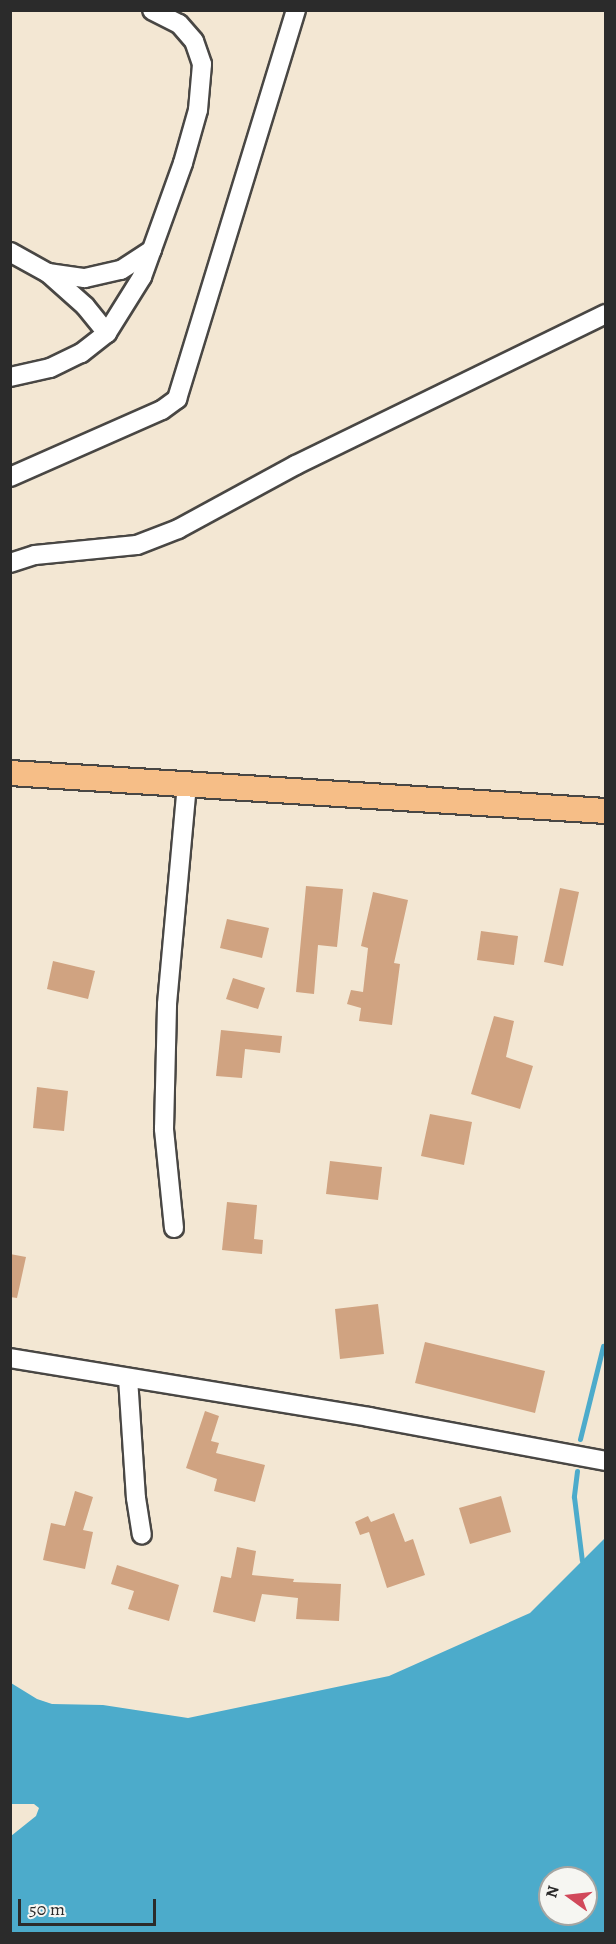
<!DOCTYPE html>
<html>
<head>
<meta charset="utf-8">
<style>
	body { margin:0 }
	#map { position:relative; width:616px; height:1944px; overflow:hidden; background:#f3e7d3; font-family:Alegreya,serif }
	div>[style] { position:absolute }
	.water>* { inset:0; background:#4cabcb }
	.stream>* { height:5px; margin:-2.5px; padding:0 2.5px; transform-origin:2.5px; border-radius:2.5px; background:#4cabcb }
	.building>* { inset:0; background:#d0a381 }
	.roads { filter:drop-shadow(2px 0 #494744) drop-shadow(-2px 0 #494744) drop-shadow(0 2px #494744) drop-shadow(0 -2px #494744) }
	.minor>* { height:18px; margin:-9px; padding:0 9px; transform-origin:9px; border-radius:9px; background:#fff }
	.major>* { height:24px; margin:-12px; padding:0 12px; transform-origin:12px; border-radius:12px; background:#f6be87 }
	span { translate:-50% -50%; white-space:nowrap; text-align:center; line-height:1.15; -webkit-text-stroke:4.5px #f6f6f2; paint-order:stroke }
	.frame { position:absolute; inset:0; border:12px solid #2b2b2b; pointer-events:none }
	.north { position:absolute; left:538px; top:1866px; width:60px; height:60px; box-sizing:border-box; background:#f6f6f2; border:2px solid #a5a5a2; border-radius:50%; rotate:285deg; font-size:16px; font-weight:700; line-height:24px; text-align:center; color:#2b2b2b }
	.north::after { content:''; display:block; margin:auto; width:21px; height:27px; background:#d1495b; clip-path:polygon(50% 0,100% 100%,50% 72%,0 100%) }
	.scale { position:absolute; left:18px; top:1899px; width:138px; height:27px; box-sizing:border-box; border:3px solid #2b2b2b; border-top:0; padding-left:8px; font-size:18px; line-height:21px; white-space:nowrap; color:#2b2b2b; -webkit-text-stroke:4px #f6f6f2; paint-order:stroke }
</style>
</head>
<body>
<div id="map">
	<div class="water">
		<i style="clip-path:polygon(evenodd,605px 1538px,605px 1933px,11px 1933px,11px 1836px,36px 1816px,39px 1808px,34px 1804px,11px 1804px,11px 1683px,37px 1699px,52px 1704px,103px 1705px,188px 1718px,389px 1676px,530px 1613px,605px 1538px,550px 1878px,586px 1878px,586px 1914px,550px 1914px,550px 1878px)"></i>
	</div>
	<div class="stream">
		<i style="left:580px;top:1439px;width:96px;rotate:-76.1deg"></i>
		<i style="left:577px;top:1471px;width:26px;rotate:97deg"></i>
		<i style="left:574px;top:1497px;width:64px;rotate:82.9deg"></i>
	</div>
	<div class="building">
		<i style="clip-path:polygon(306px 886px,343px 889px,337px 947px,318px 945px,314px 994px,296px 992px)"></i>
		<i style="clip-path:polygon(560px 888px,579px 892px,563px 966px,544px 962px)"></i>
		<i style="clip-path:polygon(373px 892px,408px 900px,394px 963px,400px 964px,392px 1025px,359px 1021px,361px 1008px,347px 1004px,351px 990px,363px 992px,368px 948px,361px 946px)"></i>
		<i style="clip-path:polygon(227px 919px,269px 928px,262px 958px,220px 948px)"></i>
		<i style="clip-path:polygon(481px 931px,518px 936px,514px 965px,477px 960px)"></i>
		<i style="clip-path:polygon(53px 961px,95px 971px,88px 999px,47px 989px)"></i>
		<i style="clip-path:polygon(233px 978px,265px 988px,258px 1009px,226px 999px)"></i>
		<i style="clip-path:polygon(494px 1016px,514px 1021px,506px 1057px,533px 1066px,520px 1109px,471px 1094px)"></i>
		<i style="clip-path:polygon(221px 1030px,282px 1036px,280px 1053px,245px 1049px,242px 1078px,216px 1076px)"></i>
		<i style="clip-path:polygon(37px 1087px,68px 1091px,64px 1131px,33px 1128px)"></i>
		<i style="clip-path:polygon(430px 1114px,472px 1122px,464px 1165px,421px 1156px)"></i>
		<i style="clip-path:polygon(330px 1161px,382px 1167px,378px 1200px,326px 1194px)"></i>
		<i style="clip-path:polygon(227px 1202px,257px 1205px,254px 1239px,263px 1240px,262px 1254px,222px 1250px)"></i>
		<i style="clip-path:polygon(10px 1254px,26px 1257px,17px 1298px,10px 1297px)"></i>
		<i style="clip-path:polygon(378px 1304px,384px 1354px,340px 1359px,335px 1309px)"></i>
		<i style="clip-path:polygon(425px 1342px,545px 1371px,535px 1413px,415px 1383px)"></i>
		<i style="clip-path:polygon(205px 1411px,219px 1416px,211px 1441px,219px 1443px,216px 1453px,265px 1465px,255px 1502px,214px 1491px,217px 1479px,186px 1468px)"></i>
		<i style="clip-path:polygon(75px 1491px,93px 1497px,83px 1530px,93px 1532px,85px 1569px,43px 1560px,51px 1523px,65px 1526px)"></i>
		<i style="clip-path:polygon(501px 1496px,511px 1532px,470px 1544px,459px 1508px)"></i>
		<i style="clip-path:polygon(394px 1513px,405px 1542px,413px 1539px,425px 1575px,387px 1588px,369px 1532px,360px 1535px,355px 1522px,368px 1516px,371px 1522px)"></i>
		<i style="clip-path:polygon(237px 1547px,256px 1551px,252px 1575px,294px 1579px,293px 1582px,341px 1584px,339px 1621px,296px 1619px,298px 1598px,262px 1594px,255px 1622px,213px 1612px,221px 1576px,231px 1578px)"></i>
		<i style="clip-path:polygon(117px 1565px,179px 1585px,169px 1621px,128px 1609px,134px 1591px,111px 1584px)"></i>
	</div>
	<div class="roads">
		<div class="minor">
			<i style="left:10px;top:252px;width:43px;rotate:28.9deg"></i>
			<i style="left:48px;top:273px;width:50px;rotate:41.7deg"></i>
			<i style="left:85px;top:306px;width:35px;rotate:51deg"></i>
			<i style="left:107px;top:333px;width:33px;rotate:142deg"></i>
			<i style="left:81px;top:353px;width:34px;rotate:154deg"></i>
			<i style="left:50px;top:368px;width:41px;rotate:167.3deg"></i>
			<i style="left:48px;top:273px;width:37px;rotate:8deg"></i>
			<i style="left:85px;top:278px;width:37px;rotate:-13deg"></i>
			<i style="left:121px;top:270px;width:37px;rotate:-33deg"></i>
			<i style="left:107px;top:333px;width:66px;rotate:-58deg"></i>
			<i style="left:142px;top:277px;width:121px;rotate:-70.2deg"></i>
			<i style="left:183px;top:163px;width:55px;rotate:-74.2deg"></i>
			<i style="left:198px;top:110px;width:46px;rotate:-85deg"></i>
			<i style="left:202px;top:64px;width:24px;rotate:-109deg"></i>
			<i style="left:194px;top:41px;width:23px;rotate:-131deg"></i>
			<i style="left:179px;top:24px;width:30px;rotate:-153deg"></i>
			<i style="left:10px;top:477px;width:166px;rotate:-23.8deg"></i>
			<i style="left:162px;top:410px;width:19px;rotate:-36deg"></i>
			<i style="left:177px;top:399px;width:407px;rotate:-73deg"></i>
			<i style="left:10px;top:563px;width:26px;rotate:-18deg"></i>
			<i style="left:35px;top:555px;width:102px;rotate:-5.6deg"></i>
			<i style="left:137px;top:545px;width:44px;rotate:-21.3deg"></i>
			<i style="left:178px;top:529px;width:134px;rotate:-28.5deg"></i>
			<i style="left:296px;top:465px;width:345px;rotate:-26deg"></i>
			<i style="left:174px;top:1228px;width:100px;rotate:-95.8deg"></i>
			<i style="left:164px;top:1129px;width:125px;rotate:-88.6deg"></i>
			<i style="left:167px;top:1004px;width:219px;rotate:-84.8deg"></i>
			<i style="left:10px;top:1358px;width:364px;rotate:9.3deg"></i>
			<i style="left:369px;top:1417px;width:241px;rotate:10.5deg"></i>
			<i style="left:128px;top:1378px;width:120px;rotate:86.2deg"></i>
			<i style="left:136px;top:1498px;width:37px;rotate:81deg"></i>
		</div>
		<div class="major">
			<i style="left:10px;top:773px;width:597px;rotate:3.65deg"></i>
		</div>
	</div>
	<div class="frame"></div>
	<div class="north">N</div>
	<div class="scale">50 m</div>
</div>
</body>
</html>
